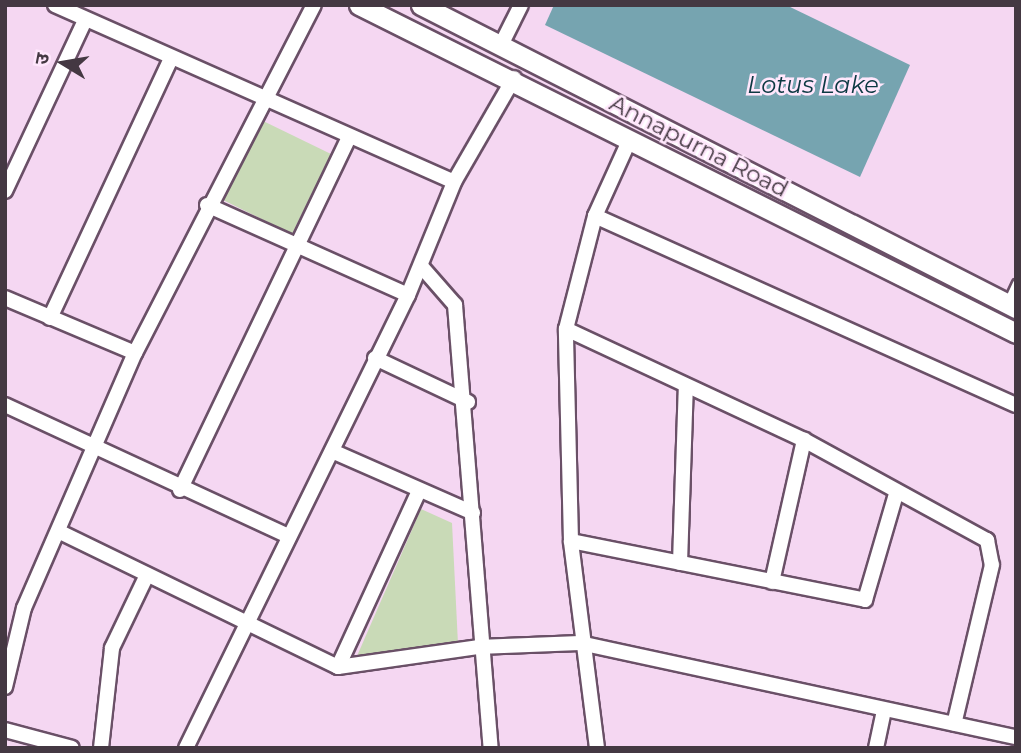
<!DOCTYPE html>
<html>
<head>
<meta charset="utf-8">
<style>
	body { margin:0 }
	#map { position:relative; width:1021px; height:753px; overflow:hidden; background:#f5d7f2; font-family:Montserrat,"Noto Sans Devanagari",sans-serif }
	div>[style] { position:absolute }
	.green>* { inset:0; background:#c9dab7 }
	.water>* { inset:0; background:#76a4b0 }
	.roads { filter:drop-shadow(2px 0 #6a5067) drop-shadow(-2px 0 #6a5067) drop-shadow(0 2px #6a5067) drop-shadow(0 -2px #6a5067) }
	.lane>* { height:7px; margin:-3.5px; padding:0 3.5px; transform-origin:3.5px; border-radius:3.5px; background:#fff }
	.street>* { height:14px; margin:-7px; padding:0 7px; transform-origin:7px; border-radius:7px; background:#fff }
	.secondary>* { height:19px; margin:-9.5px; padding:0 9.5px; transform-origin:9.5px; border-radius:9.5px; background:#fff }
	span { translate:-50% -50%; white-space:nowrap; text-align:center; line-height:1.15; -webkit-text-stroke:5px #ffe7fc; paint-order:stroke }
	.street-label { font-size:23px; color:#443842 }
	.water-label { font-size:24px; color:#0c3842; font-style:italic }
	.frame { position:absolute; inset:0; border:7px solid #443842; pointer-events:none }
	.north { position:absolute; left:28px; top:28px; width:70px; height:70px; -webkit-text-stroke:5px #ffe7fc; paint-order:stroke; rotate:281deg; font-size:19px; font-weight:700; line-height:28px; text-align:center; color:#443842 }
	.north::after { content:''; display:block; margin:auto; width:24px; height:32px; background:#443842; clip-path:polygon(50% 0,100% 100%,50% 72%,0 100%) }
</style>
</head>
<body>
<div id="map">
	<div class="green">
		<i style="clip-path:polygon(259px 119px,331px 154px,292px 234px,221px 199px)"></i>
		<i style="clip-path:polygon(421px 509px,452px 523px,458px 644px,357px 656px)"></i>
	</div>
	<div class="water">
		<i style="clip-path:polygon(554px 5px,786px 5px,910px 65px,860px 177px,545px 25px)"></i>
	</div>
	<div class="roads">
		<div class="lane">
			<i style="left:1007px;top:302px;width:21px;rotate:-65deg"></i>
		</div>
		<div class="street">
			<i style="left:55px;top:5px;width:436px;rotate:23.9deg"></i>
			<i style="left:502px;top:43px;width:42px;rotate:-63.4deg"></i>
			<i style="left:5px;top:191px;width:189px;rotate:-64.9deg"></i>
			<i style="left:207px;top:205px;width:220px;rotate:24.1deg"></i>
			<i style="left:595px;top:216px;width:461px;rotate:24.2deg"></i>
			<i style="left:421px;top:266px;width:52px;rotate:48.9deg"></i>
			<i style="left:455px;top:305px;width:444px;rotate:85.4deg"></i>
			<i style="left:5px;top:298px;width:141px;rotate:22.9deg"></i>
			<i style="left:50px;top:318px;width:286px;rotate:-65deg"></i>
			<i style="left:566px;top:329px;width:263px;rotate:25deg"></i>
			<i style="left:804px;top:440px;width:209px;rotate:28.7deg"></i>
			<i style="left:987px;top:540px;width:25px;rotate:79deg"></i>
			<i style="left:992px;top:565px;width:163px;rotate:103.4deg"></i>
			<i style="left:375px;top:358px;width:103px;rotate:25.3deg"></i>
			<i style="left:5px;top:405px;width:313px;rotate:24.8deg"></i>
			<i style="left:332px;top:451px;width:154px;rotate:23.7deg"></i>
			<i style="left:180px;top:490px;width:391px;rotate:-64.4deg"></i>
			<i style="left:60px;top:532px;width:309px;rotate:25.9deg"></i>
			<i style="left:338px;top:667px;width:141px;rotate:-8.1deg"></i>
			<i style="left:478px;top:647px;width:102px;rotate:-2.2deg"></i>
			<i style="left:580px;top:643px;width:446px;rotate:12.2deg"></i>
			<i style="left:571px;top:541px;width:300px;rotate:11.3deg"></i>
			<i style="left:865px;top:600px;width:110px;rotate:-73.7deg"></i>
			<i style="left:680px;top:563px;width:177px;rotate:-88.1deg"></i>
			<i style="left:772px;top:582px;width:146px;rotate:-77.3deg"></i>
			<i style="left:338px;top:667px;width:194px;rotate:-65.3deg"></i>
			<i style="left:5px;top:687px;width:81px;rotate:-76.5deg"></i>
			<i style="left:24px;top:608px;width:278px;rotate:-66.5deg"></i>
			<i style="left:135px;top:353px;width:391px;rotate:-62.8deg"></i>
			<i style="left:5px;top:730px;width:69px;rotate:15deg"></i>
			<i style="left:101px;top:748px;width:101px;rotate:-83.7deg"></i>
			<i style="left:112px;top:648px;width:81px;rotate:-64.4deg"></i>
			<i style="left:186px;top:748px;width:504px;rotate:-63.89deg"></i>
			<i style="left:408px;top:295px;width:122px;rotate:-67.8deg"></i>
			<i style="left:454px;top:182px;width:120px;rotate:-60deg"></i>
			<i style="left:597px;top:748px;width:209px;rotate:-97.2deg"></i>
			<i style="left:571px;top:541px;width:212px;rotate:-91.4deg"></i>
			<i style="left:566px;top:329px;width:117px;rotate:-75.6deg"></i>
			<i style="left:595px;top:216px;width:85px;rotate:-65.6deg"></i>
			<i style="left:876px;top:748px;width:39px;rotate:-78deg"></i>
		</div>
		<div class="secondary">
			<i style="left:359px;top:5px;width:734px;rotate:26.53deg"></i>
			<i style="left:421px;top:5px;width:668px;rotate:26.99deg"></i>
		</div>
	</div>
	<div class="street-label">
		<span style="left:699px;top:146px;rotate:27deg">Annapurna Road</span>
	</div>
	<div class="water-label">
		<span style="left:813px;top:85px">Lotus Lake</span>
	</div>
	<div class="frame"></div>
	<div class="north">उ</div>
</div>
</body>
</html>
